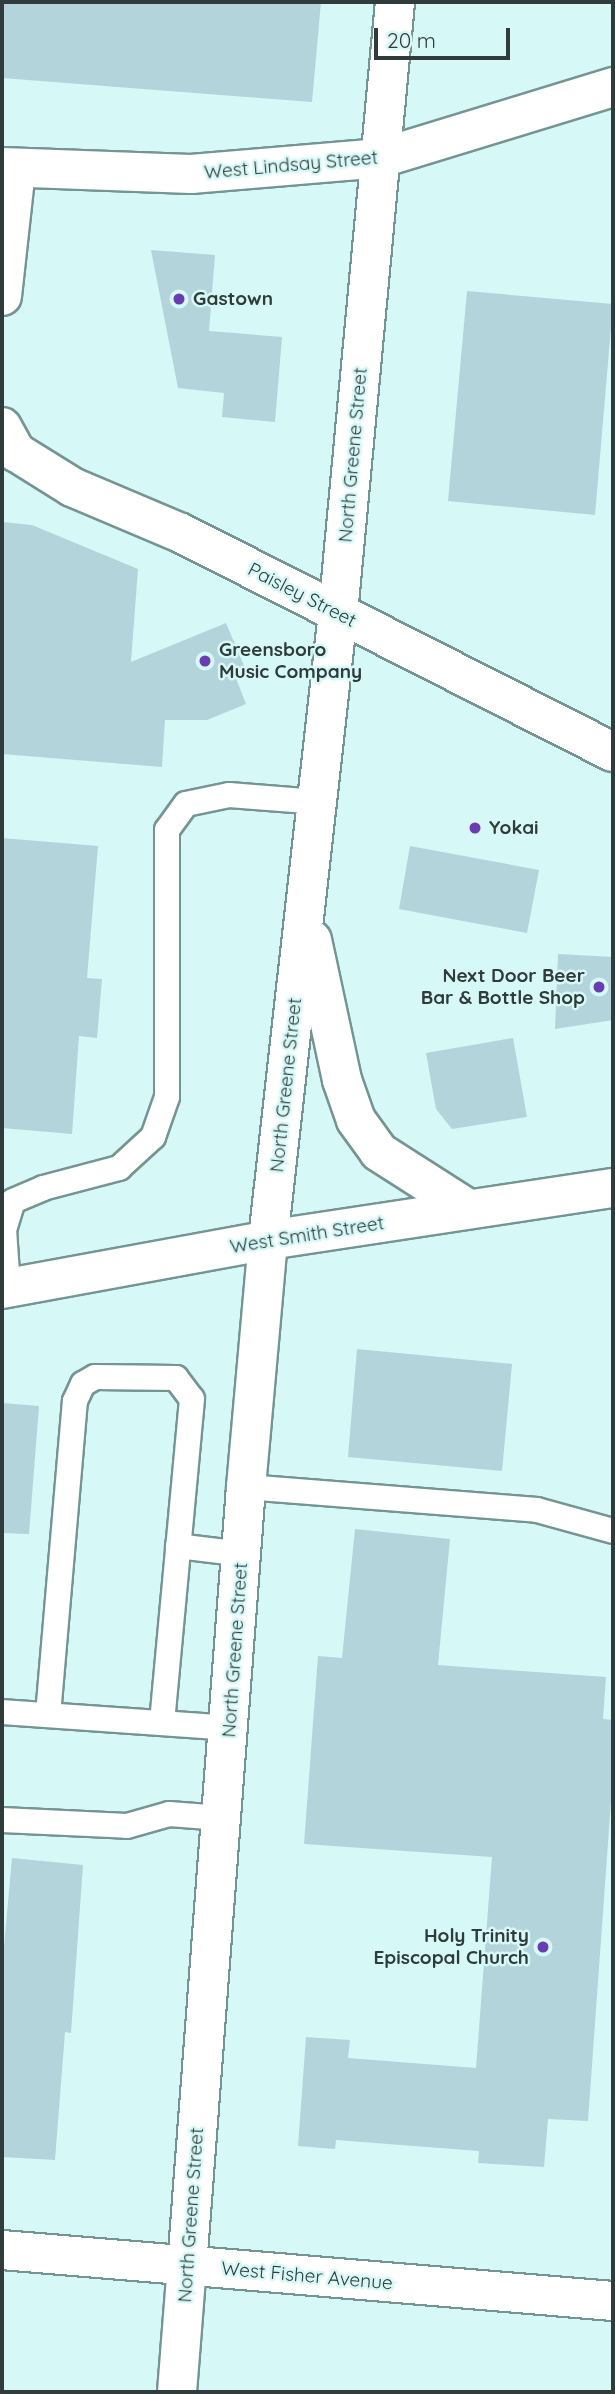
<!DOCTYPE html>
<html>
<head>
<meta charset="utf-8">
<style>
	body { margin:0 }
	#map { position:relative; width:615px; height:2394px; overflow:hidden; background:#d6f8f6; font-family:Quicksand,sans-serif }
	div>[style] { position:absolute }
	.building>* { inset:0; background:#b4d4db }
	.roads { filter:drop-shadow(2px 0 #759593) drop-shadow(-2px 0 #759593) drop-shadow(0 2px #759593) drop-shadow(0 -2px #759593) }
	.service>* { height:24px; margin:-12px; padding:0 12px; transform-origin:12px; border-radius:12px; background:#fff }
	.minor>* { height:38px; margin:-19px; padding:0 19px; transform-origin:19px; border-radius:19px; background:#fff }
	.tertiary>* { height:38px; margin:-19px; padding:0 19px; transform-origin:19px; border-radius:19px; background:#fff }
	.primary>* { height:38px; margin:-19px; padding:0 19px; transform-origin:19px; border-radius:19px; background:#fff }
	.dots>* { width:19px; height:19px; translate:-50% -50%; box-sizing:border-box; border:4px solid #d6f8f6; border-radius:50% }
	span { translate:-50% -50%; white-space:nowrap; text-align:center; line-height:1.15; -webkit-text-stroke:5px #d6f8f6; paint-order:stroke }
	.street-label { font-size:19px; color:#2f3c3b }
	.poi-label { font-size:19px; color:#2f3c3b; font-weight:700 }
	.left { translate:0 -50%; text-align:left }
	.right { translate:-100% -50%; text-align:right }
	.frame { position:absolute; inset:0; border:4px solid #2f3c3b; pointer-events:none }
	.scale { position:absolute; left:374px; top:28px; width:136px; height:32px; box-sizing:border-box; border:4px solid #2f3c3b; border-top:0; padding-left:9px; font-size:21px; line-height:24px; white-space:nowrap; color:#2f3c3b; -webkit-text-stroke:5px #d6f8f6; paint-order:stroke }
</style>
</head>
<body>
<div id="map">
	<div class="building">
		<i style="clip-path:polygon(2px 2px,321px 2px,312px 102px,2px 78px)"></i>
		<i style="clip-path:polygon(151px 250px,215px 255px,209px 331px,282px 337px,275px 422px,222px 417px,224px 393px,178px 388px)"></i>
		<i style="clip-path:polygon(467px 291px,613px 304px,595px 515px,448px 501px)"></i>
		<i style="clip-path:polygon(2px 522px,32px 525px,138px 569px,131px 662px,226px 623px,245px 668px,234px 673px,246px 704px,207px 720px,165px 720px,162px 767px,2px 754px)"></i>
		<i style="clip-path:polygon(2px 838px,98px 846px,87px 978px,102px 979px,97px 1038px,79px 1036px,72px 1134px,2px 1128px)"></i>
		<i style="clip-path:polygon(410px 846px,539px 870px,527px 933px,399px 909px)"></i>
		<i style="clip-path:polygon(558px 954px,613px 957px,613px 1020px,555px 1029px)"></i>
		<i style="clip-path:polygon(513px 1038px,527px 1117px,452px 1129px,436px 1109px,426px 1053px)"></i>
		<i style="clip-path:polygon(357px 1349px,512px 1364px,502px 1471px,348px 1457px)"></i>
		<i style="clip-path:polygon(2px 1403px,39px 1406px,29px 1534px,2px 1533px)"></i>
		<i style="clip-path:polygon(355px 1529px,450px 1539px,438px 1665px,606px 1677px,603px 1719px,613px 1720px,613px 1773px,588px 2121px,548px 2119px,544px 2167px,478px 2163px,479px 2151px,336px 2140px,335px 2149px,298px 2146px,306px 2037px,350px 2040px,348px 2058px,476px 2068px,492px 1857px,304px 1844px,318px 1656px,342px 1658px)"></i>
		<i style="clip-path:polygon(12px 1858px,83px 1865px,71px 2033px,65px 2032px,55px 2160px,2px 2157px,2px 1969px)"></i>
	</div>
	<div class="roads">
		<div class="service">
			<i style="left:8px;top:1288px;width:58px;rotate:-93.9deg"></i>
			<i style="left:4px;top:1230px;width:30px;rotate:-73deg"></i>
			<i style="left:13px;top:1201px;width:33px;rotate:-23deg"></i>
			<i style="left:43px;top:1188px;width:79px;rotate:-14.7deg"></i>
			<i style="left:119px;top:1168px;width:46px;rotate:-42.4deg"></i>
			<i style="left:153px;top:1137px;width:42px;rotate:-70.7deg"></i>
			<i style="left:167px;top:1097px;width:267px;rotate:-90deg"></i>
			<i style="left:167px;top:830px;width:32px;rotate:-54deg"></i>
			<i style="left:186px;top:804px;width:44px;rotate:-11.8deg"></i>
			<i style="left:229px;top:795px;width:88px;rotate:4.5deg"></i>
			<i style="left:246px;top:1487px;width:292px;rotate:4.5deg"></i>
			<i style="left:537px;top:1510px;width:79px;rotate:15.4deg"></i>
			<i style="left:178px;top:1546px;width:65px;rotate:7deg"></i>
			<i style="left:2px;top:1712px;width:229px;rotate:4deg"></i>
			<i style="left:48px;top:1715px;width:315px;rotate:-85.1deg"></i>
			<i style="left:75px;top:1401px;width:19px;rotate:-65deg"></i>
			<i style="left:83px;top:1384px;width:14px;rotate:-30deg"></i>
			<i style="left:95px;top:1377px;width:81px;rotate:0.7deg"></i>
			<i style="left:176px;top:1378px;width:26px;rotate:53deg"></i>
			<i style="left:192px;top:1399px;width:325px;rotate:95.3deg"></i>
			<i style="left:2px;top:1820px;width:125px;rotate:2.7deg"></i>
			<i style="left:127px;top:1826px;width:44px;rotate:-15.9deg"></i>
			<i style="left:169px;top:1814px;width:53px;rotate:4.3deg"></i>
		</div>
		<div class="minor">
			<i style="left:2px;top:296px;width:127px;rotate:-83.7deg"></i>
			<i style="left:2px;top:427px;width:29px;rotate:61deg"></i>
			<i style="left:16px;top:452px;width:66px;rotate:32deg"></i>
			<i style="left:72px;top:487px;width:118px;rotate:22.9deg"></i>
			<i style="left:181px;top:533px;width:484px;rotate:26.9deg"></i>
			<i style="left:177px;top:2392px;width:126px;rotate:-85.5deg"></i>
		</div>
		<div class="tertiary">
			<i style="left:2px;top:167px;width:189px;rotate:2.1deg"></i>
			<i style="left:191px;top:174px;width:191px;rotate:-4.8deg"></i>
			<i style="left:381px;top:158px;width:243px;rotate:-17deg"></i>
			<i style="left:312px;top:940px;width:143px;rotate:77.9deg"></i>
			<i style="left:342px;top:1080px;width:42px;rotate:70.7deg"></i>
			<i style="left:356px;top:1120px;width:39px;rotate:54deg"></i>
			<i style="left:379px;top:1152px;width:106px;rotate:32.6deg"></i>
			<i style="left:187px;top:2266px;width:781px;rotate:-85.67deg"></i>
			<i style="left:246px;top:1487px;width:248px;rotate:-84.9deg"></i>
			<i style="left:268px;top:1240px;width:631px;rotate:-83.63deg"></i>
			<i style="left:338px;top:613px;width:614px;rotate:-84.67deg"></i>
		</div>
		<div class="primary">
			<i style="left:2px;top:1289px;width:270px;rotate:-10.4deg"></i>
			<i style="left:268px;top:1240px;width:349px;rotate:-8.6deg"></i>
			<i style="left:2px;top:2250px;width:613px;rotate:4.77deg"></i>
		</div>
	</div>
	<div class="dots">
		<i style="left:179px;top:299px;background:#6a3cb4"></i>
		<i style="left:205px;top:661px;background:#6a3cb4"></i>
		<i style="left:475px;top:828px;background:#6a3cb4"></i>
		<i style="left:599px;top:987px;background:#6a3cb4"></i>
		<i style="left:543px;top:1947px;background:#6a3cb4"></i>
	</div>
	<div class="street-label">
		<span style="left:291px;top:165px;rotate:-5deg">West Lindsay Street</span>
		<span style="left:353px;top:455px;rotate:-85deg">North Greene Street</span>
		<span style="left:302px;top:595px;rotate:27deg">Paisley Street</span>
		<span style="left:286px;top:1085px;rotate:-84deg">North Greene Street</span>
		<span style="left:307px;top:1235px;rotate:-9deg">West Smith Street</span>
		<span style="left:235px;top:1650px;rotate:-86deg">North Greene Street</span>
		<span style="left:191px;top:2215px;rotate:-86deg">North Greene Street</span>
		<span style="left:307px;top:2276px;rotate:5deg">West Fisher Avenue</span>
	</div>
	<div class="poi-label">
		<span class="left" style="left:193px;top:299px">Gastown</span>
		<span class="left" style="left:219px;top:661px">Greensboro<br>Music Company</span>
		<span class="left" style="left:489px;top:828px">Yokai</span>
		<span class="right" style="left:585px;top:987px">Next Door Beer<br>Bar &amp; Bottle Shop</span>
		<span class="right" style="left:529px;top:1947px">Holy Trinity<br>Episcopal Church</span>
	</div>
	<div class="frame"></div>
	<div class="scale">20 m</div>
</div>
</body>
</html>
